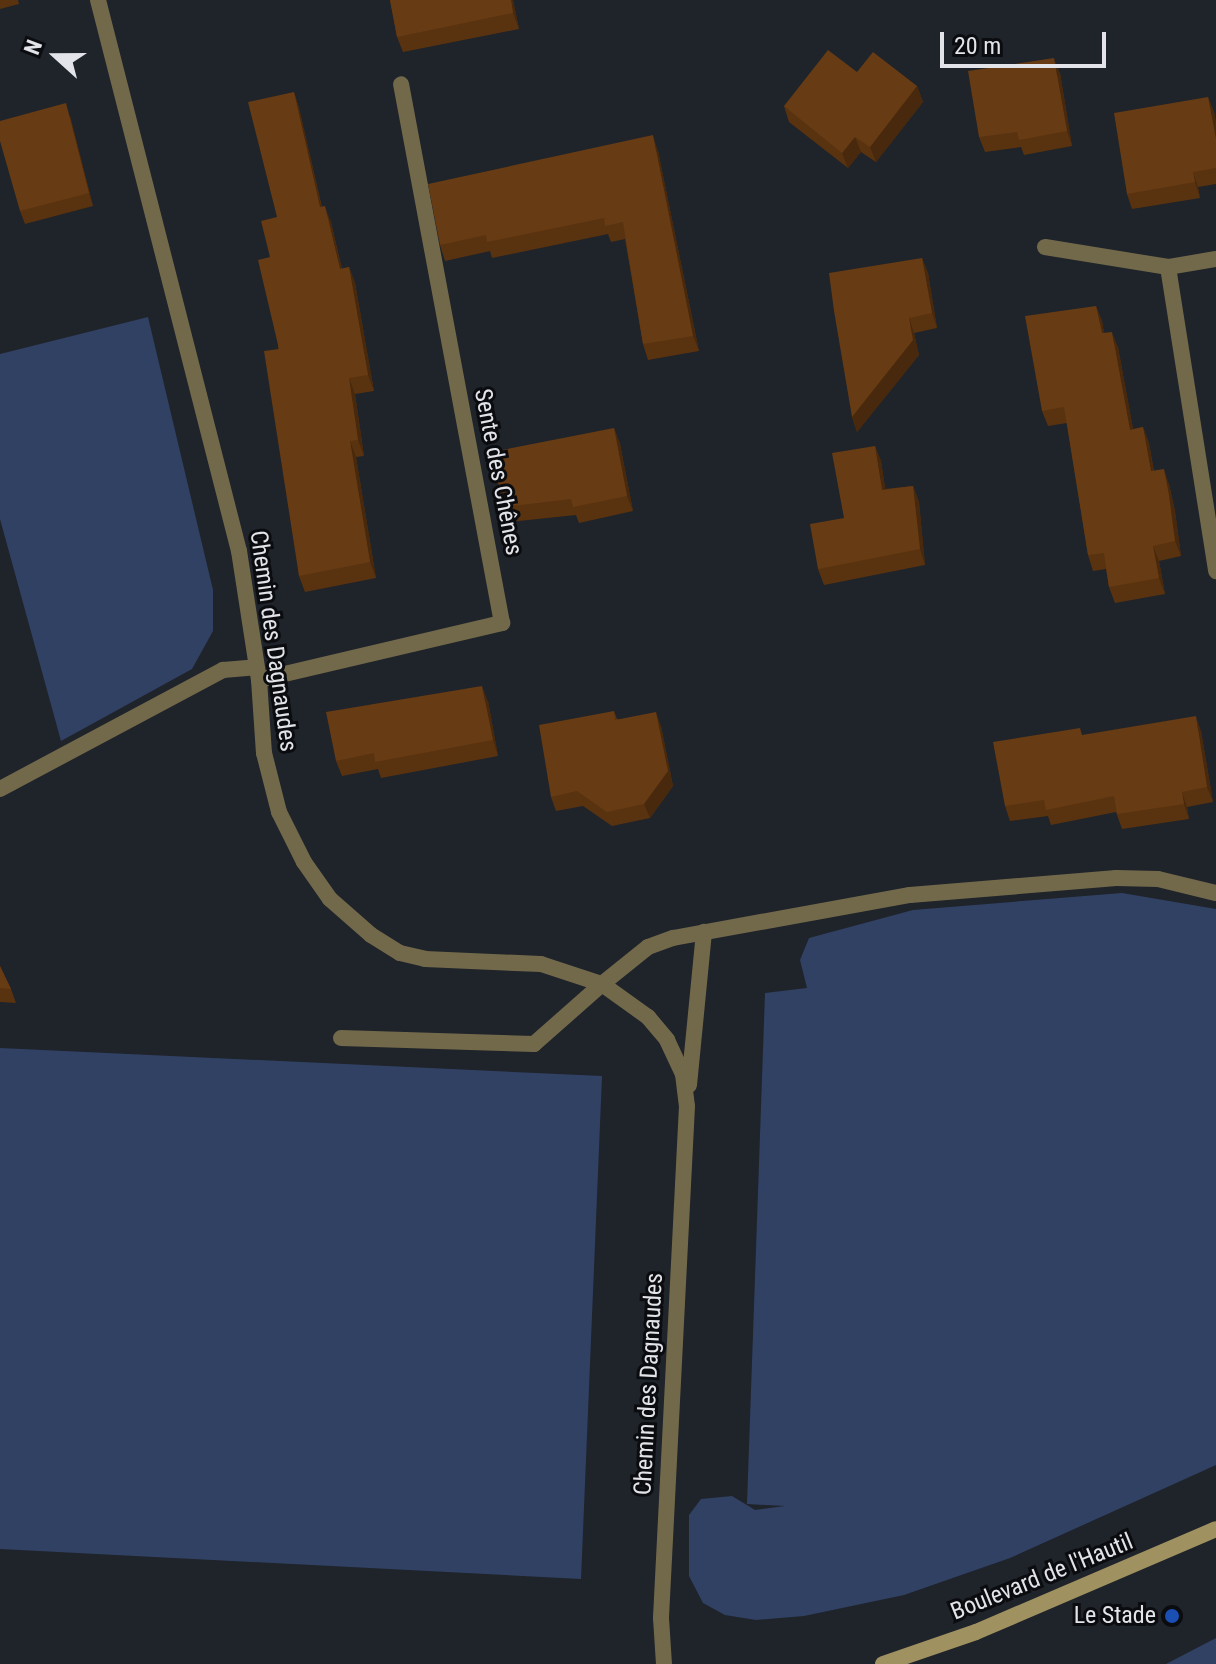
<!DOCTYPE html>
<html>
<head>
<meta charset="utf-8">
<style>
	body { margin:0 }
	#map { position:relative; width:1216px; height:1664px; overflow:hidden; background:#1f232a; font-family:"Roboto Condensed",sans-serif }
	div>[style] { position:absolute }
	.green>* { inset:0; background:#314164 }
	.lane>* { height:16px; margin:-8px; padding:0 8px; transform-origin:8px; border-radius:8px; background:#72694b }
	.street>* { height:16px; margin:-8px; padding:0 8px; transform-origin:8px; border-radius:8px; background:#72694b }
	.secondary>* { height:16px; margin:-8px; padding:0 8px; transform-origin:8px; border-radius:8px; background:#a09160 }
	.wall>* { inset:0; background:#593310 }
	.shaded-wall>* { inset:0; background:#48290d }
	.building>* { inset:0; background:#673b13 }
	.dots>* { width:22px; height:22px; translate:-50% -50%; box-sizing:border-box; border:4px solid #0b0c0f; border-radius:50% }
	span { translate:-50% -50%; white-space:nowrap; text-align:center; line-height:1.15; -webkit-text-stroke:6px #0b0c0f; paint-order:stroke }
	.street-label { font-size:24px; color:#e2e4ea }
	.poi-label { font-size:24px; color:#e2e4ea }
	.right { translate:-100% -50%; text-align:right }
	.north { position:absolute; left:16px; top:16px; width:80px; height:80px; -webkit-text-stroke:6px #0b0c0f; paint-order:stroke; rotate:291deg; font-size:22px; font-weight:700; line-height:32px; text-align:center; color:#e2e4ea }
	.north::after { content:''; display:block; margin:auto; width:28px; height:36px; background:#e2e4ea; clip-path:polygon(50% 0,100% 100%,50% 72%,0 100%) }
	.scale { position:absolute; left:940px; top:32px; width:166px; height:36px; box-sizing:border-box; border:4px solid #e2e4ea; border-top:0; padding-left:10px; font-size:24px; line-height:28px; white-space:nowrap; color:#e2e4ea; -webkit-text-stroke:6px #0b0c0f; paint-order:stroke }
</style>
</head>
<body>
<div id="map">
	<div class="green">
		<i style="clip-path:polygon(148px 317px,213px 590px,213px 631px,192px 669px,61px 741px,0 519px,0 354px)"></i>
		<i style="clip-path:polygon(1122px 893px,1216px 909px,1216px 1465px,1010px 1558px,904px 1595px,804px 1616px,756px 1620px,725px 1615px,703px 1603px,689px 1576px,689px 1515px,701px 1499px,732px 1496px,755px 1510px,785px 1506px,747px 1504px,765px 993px,807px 988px,800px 960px,809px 938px,913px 910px)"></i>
		<i style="clip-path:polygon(0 1048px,602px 1076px,581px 1579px,0 1549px)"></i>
		<i style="clip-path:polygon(1216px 1638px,1216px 1664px,1166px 1664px)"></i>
	</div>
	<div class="lane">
		<i style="left:341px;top:1038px;width:193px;rotate:1.8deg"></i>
		<i style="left:534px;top:1044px;width:91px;rotate:-41.4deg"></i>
	</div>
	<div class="street">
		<i style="left:98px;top:0;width:569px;rotate:75.65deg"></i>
		<i style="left:239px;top:551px;width:131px;rotate:81.2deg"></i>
		<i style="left:259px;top:680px;width:73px;rotate:86.1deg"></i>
		<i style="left:264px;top:753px;width:61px;rotate:75.7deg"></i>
		<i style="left:279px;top:812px;width:56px;rotate:63.4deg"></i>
		<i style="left:304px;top:862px;width:45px;rotate:54.9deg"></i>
		<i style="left:330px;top:899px;width:55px;rotate:41.3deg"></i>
		<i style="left:371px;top:935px;width:34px;rotate:32deg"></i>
		<i style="left:400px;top:953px;width:26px;rotate:13deg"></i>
		<i style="left:425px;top:959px;width:116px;rotate:2.5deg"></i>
		<i style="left:541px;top:964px;width:64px;rotate:18.2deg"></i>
		<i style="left:602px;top:984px;width:57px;rotate:35.7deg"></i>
		<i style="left:648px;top:1017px;width:30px;rotate:50deg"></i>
		<i style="left:667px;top:1040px;width:38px;rotate:65deg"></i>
		<i style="left:683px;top:1074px;width:32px;rotate:83deg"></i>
		<i style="left:687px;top:1106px;width:513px;rotate:92.91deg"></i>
		<i style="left:661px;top:1618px;width:46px;rotate:86.3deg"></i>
		<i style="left:1045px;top:247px;width:125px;rotate:9.2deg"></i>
		<i style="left:1216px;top:259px;width:49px;rotate:170.5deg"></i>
		<i style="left:1168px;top:267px;width:308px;rotate:81deg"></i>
		<i style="left:259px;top:680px;width:250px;rotate:-13.2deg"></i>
		<i style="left:502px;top:623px;width:548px;rotate:-100.61deg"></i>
		<i style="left:0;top:789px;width:253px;rotate:-28.1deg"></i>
		<i style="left:223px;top:670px;width:33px;rotate:-5deg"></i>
		<i style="left:602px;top:984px;width:59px;rotate:-38.8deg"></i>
		<i style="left:648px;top:947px;width:27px;rotate:-20deg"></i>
		<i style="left:673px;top:938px;width:241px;rotate:-10.3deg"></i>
		<i style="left:910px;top:895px;width:207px;rotate:-4.7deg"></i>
		<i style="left:1116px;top:878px;width:42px;rotate:1.4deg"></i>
		<i style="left:1158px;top:879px;width:60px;rotate:13.6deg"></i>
		<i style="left:689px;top:1085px;width:154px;rotate:-84.4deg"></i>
	</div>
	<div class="secondary">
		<i style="left:883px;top:1664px;width:98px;rotate:-19deg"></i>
		<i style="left:976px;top:1632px;width:261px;rotate:-23.2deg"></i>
	</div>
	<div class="wall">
		<i style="clip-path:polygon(0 0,18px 0,19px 4px,0 9px)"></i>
		<i style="clip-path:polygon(390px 0,513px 0,519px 29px,403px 52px,397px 37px)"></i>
		<i style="clip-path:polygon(857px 72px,917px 86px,923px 102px,876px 162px,861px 152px,848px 168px,789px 122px,784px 106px)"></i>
		<i style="clip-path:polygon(1060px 73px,1072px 146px,1024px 155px,1021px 147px,985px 152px,979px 137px)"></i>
		<i style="clip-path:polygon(294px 92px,299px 108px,322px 207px,331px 222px,342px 269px,349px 267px,355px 283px,374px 391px,355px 394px,364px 456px,356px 457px,376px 578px,305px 592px,299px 576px,270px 257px,277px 217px)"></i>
		<i style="clip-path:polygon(1208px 97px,1214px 112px,1216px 123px,1216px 184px,1198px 187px,1200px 198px,1132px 209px,1127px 194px)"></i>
		<i style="clip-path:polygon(70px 116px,93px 206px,25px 224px,20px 211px)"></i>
		<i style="clip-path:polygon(658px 151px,699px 351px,648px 360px,643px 344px,625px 239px,611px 242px,608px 234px,492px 258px,490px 251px,445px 261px,440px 245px)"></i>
		<i style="clip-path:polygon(922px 258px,928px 273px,937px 328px,914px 333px,919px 355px,857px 432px,852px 417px)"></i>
		<i style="clip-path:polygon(1096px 306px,1102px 321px,1104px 333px,1118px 347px,1133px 429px,1143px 427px,1149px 443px,1154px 471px,1169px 484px,1175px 511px,1181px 556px,1159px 561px,1165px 594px,1115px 603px,1109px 587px,1106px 569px,1093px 571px,1088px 555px,1067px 423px,1048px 426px,1042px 411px)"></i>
		<i style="clip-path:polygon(614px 428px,620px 444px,633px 511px,579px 523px,576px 515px,509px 522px,503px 507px)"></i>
		<i style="clip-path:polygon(875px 446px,881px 461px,885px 489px,913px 486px,919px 502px,925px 565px,824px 585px,818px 569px,844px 518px)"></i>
		<i style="clip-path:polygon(488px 701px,498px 756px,381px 778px,378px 769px,342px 776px,336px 761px)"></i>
		<i style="clip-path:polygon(614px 711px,617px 719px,661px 726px,673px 786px,650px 818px,612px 826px,583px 806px,556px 811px,551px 797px)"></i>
		<i style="clip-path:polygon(1201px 731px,1213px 802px,1187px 807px,1189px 819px,1122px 829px,1116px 812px,1051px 825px,1048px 816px,1010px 821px,1005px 806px,1083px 735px)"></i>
		<i style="clip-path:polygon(0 966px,11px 989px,16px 1003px,0 1002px)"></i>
	</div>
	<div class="shaded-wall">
		<i style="clip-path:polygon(511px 0,513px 0,519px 29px,513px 13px)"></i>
		<i style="clip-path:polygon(1054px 58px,1060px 73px,1072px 146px,1067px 131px)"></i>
		<i style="clip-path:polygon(917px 86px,923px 102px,876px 162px,870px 147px)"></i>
		<i style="clip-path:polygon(294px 92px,299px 108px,325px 223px,320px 207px)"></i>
		<i style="clip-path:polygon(1208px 97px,1214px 112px,1216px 123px,1216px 139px)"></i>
		<i style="clip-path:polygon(66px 103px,70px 116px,93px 206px,89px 193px)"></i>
		<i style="clip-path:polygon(653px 135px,658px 151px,699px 351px,693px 336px)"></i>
		<i style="clip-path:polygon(855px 137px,861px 152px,848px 168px,842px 153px)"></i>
		<i style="clip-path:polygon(1193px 172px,1198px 187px,1200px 198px,1195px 182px)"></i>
		<i style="clip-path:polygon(325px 206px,331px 222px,345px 285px,340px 269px)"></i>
		<i style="clip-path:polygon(922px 258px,928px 273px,937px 328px,932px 313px)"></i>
		<i style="clip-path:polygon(349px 267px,355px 283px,374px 391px,368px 375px)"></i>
		<i style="clip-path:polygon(1096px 306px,1102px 321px,1107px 349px,1102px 333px)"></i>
		<i style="clip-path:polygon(909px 318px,914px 333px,919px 355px,857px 432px,852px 417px)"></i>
		<i style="clip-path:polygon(1112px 332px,1118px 347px,1136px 445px,1130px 430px)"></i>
		<i style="clip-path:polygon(349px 378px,355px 394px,364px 456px,358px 440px)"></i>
		<i style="clip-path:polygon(1143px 427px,1149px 443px,1156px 487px,1151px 471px)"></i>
		<i style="clip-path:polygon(614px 428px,620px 444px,633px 511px,627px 496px)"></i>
		<i style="clip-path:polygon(350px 441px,356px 457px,376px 578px,370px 562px)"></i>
		<i style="clip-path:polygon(875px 446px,881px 461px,888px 505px,882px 490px)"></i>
		<i style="clip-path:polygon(1164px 469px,1169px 484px,1175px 511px,1181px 556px,1175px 541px)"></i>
		<i style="clip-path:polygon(913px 486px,919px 502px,925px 565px,920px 549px)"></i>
		<i style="clip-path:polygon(1153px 546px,1159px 561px,1165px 594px,1159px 578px)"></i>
		<i style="clip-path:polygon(482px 686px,488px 701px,498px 756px,493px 740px)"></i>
		<i style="clip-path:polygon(656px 712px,661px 726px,673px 786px,650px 818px,644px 804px)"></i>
		<i style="clip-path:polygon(1196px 716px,1201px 731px,1213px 802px,1207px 787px)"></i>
		<i style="clip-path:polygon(1182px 792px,1187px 807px,1189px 819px,1184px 804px)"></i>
	</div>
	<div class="building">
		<i style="clip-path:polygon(390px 0,511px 0,513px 13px,397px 37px)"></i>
		<i style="clip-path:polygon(828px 50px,857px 72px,873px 52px,917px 86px,870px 147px,855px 137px,842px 153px,784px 106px)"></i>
		<i style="clip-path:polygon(1054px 58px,1067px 131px,1019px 140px,1017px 132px,979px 137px,968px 71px)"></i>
		<i style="clip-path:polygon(294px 92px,320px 207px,325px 206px,340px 269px,349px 267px,368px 375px,349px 378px,358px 440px,350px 441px,370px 562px,299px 576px,264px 351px,279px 349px,258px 260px,270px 257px,261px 221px,277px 217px,248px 102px)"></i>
		<i style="clip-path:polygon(1208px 97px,1216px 139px,1216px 168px,1193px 172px,1195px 182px,1127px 194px,1114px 113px)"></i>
		<i style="clip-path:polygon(66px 103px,89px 193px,20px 211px,0 141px,0 121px)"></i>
		<i style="clip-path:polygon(653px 135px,693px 336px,643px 344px,623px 222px,605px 226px,604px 218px,487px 242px,486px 235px,440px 245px,428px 184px)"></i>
		<i style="clip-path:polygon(922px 258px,932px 313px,909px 318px,913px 340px,852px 417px,834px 311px,829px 273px)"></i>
		<i style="clip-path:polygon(1096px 306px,1102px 333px,1112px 332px,1130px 430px,1143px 427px,1151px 471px,1164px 469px,1169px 495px,1175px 541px,1153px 546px,1159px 578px,1109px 587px,1104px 553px,1088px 555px,1064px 407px,1042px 411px,1025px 316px)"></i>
		<i style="clip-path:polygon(614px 428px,627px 496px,573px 507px,571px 499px,503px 507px,492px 452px)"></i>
		<i style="clip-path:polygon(875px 446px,882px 490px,913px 486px,920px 549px,818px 569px,810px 524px,844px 518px,832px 453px)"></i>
		<i style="clip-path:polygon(482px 686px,493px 740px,375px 762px,374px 753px,336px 761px,326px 712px)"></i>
		<i style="clip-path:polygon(614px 711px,615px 720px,656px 712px,668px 771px,644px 804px,607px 812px,577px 791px,551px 797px,539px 725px)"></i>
		<i style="clip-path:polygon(1196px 716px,1207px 787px,1182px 792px,1184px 804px,1117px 814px,1114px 796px,1046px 810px,1044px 800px,1005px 806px,993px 742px,1080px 728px,1082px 735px)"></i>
		<i style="clip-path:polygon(0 966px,11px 989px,0 988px)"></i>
	</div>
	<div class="dots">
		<i style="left:1172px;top:1616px;background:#1a4fb4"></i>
	</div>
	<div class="street-label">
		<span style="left:498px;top:472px;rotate:79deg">Sente des Chênes</span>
		<span style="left:273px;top:641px;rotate:82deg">Chemin des Dagnaudes</span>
		<span style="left:649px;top:1384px;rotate:-87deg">Chemin des Dagnaudes</span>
		<span style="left:1042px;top:1577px;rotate:-22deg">Boulevard de l'Hautil</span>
	</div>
	<div class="poi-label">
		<span class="right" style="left:1156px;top:1616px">Le Stade</span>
	</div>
	<div class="north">N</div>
	<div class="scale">20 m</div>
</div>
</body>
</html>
